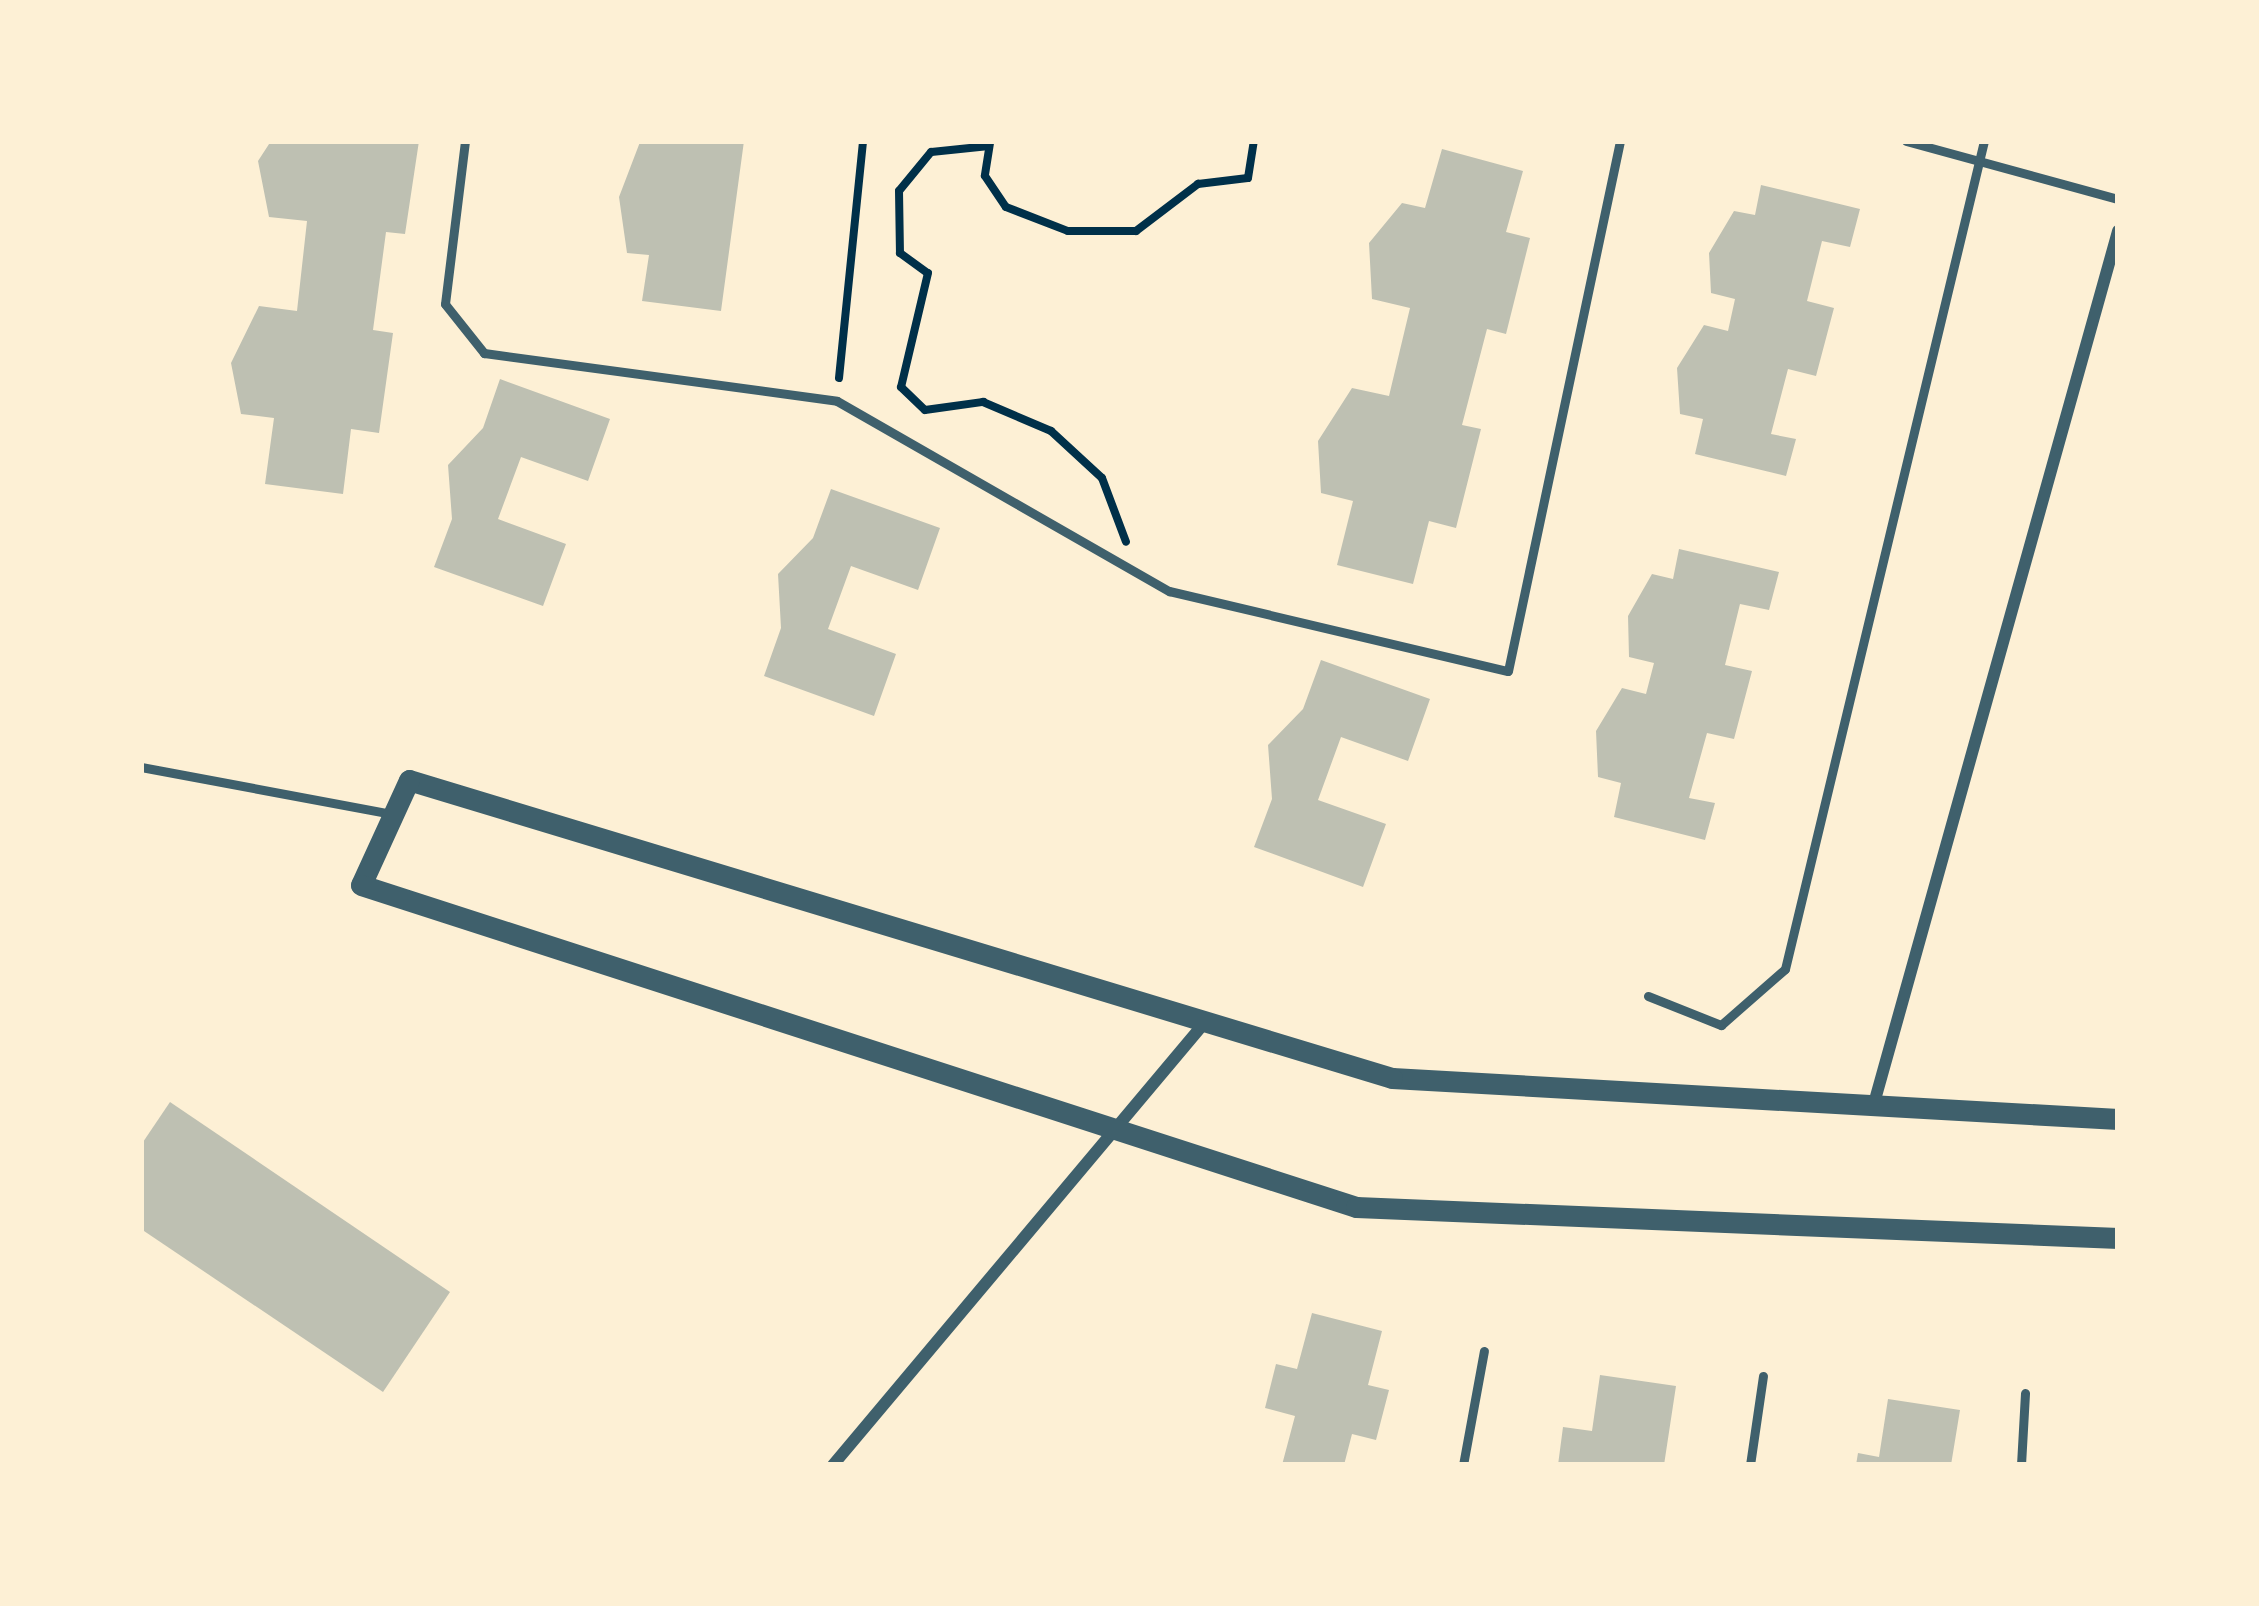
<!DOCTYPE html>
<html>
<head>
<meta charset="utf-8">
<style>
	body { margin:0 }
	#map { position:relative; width:2259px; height:1606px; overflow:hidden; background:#fdf0d5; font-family:"Source Serif 4",serif }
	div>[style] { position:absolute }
	.building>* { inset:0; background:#bec0b2 }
	.path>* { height:8px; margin:-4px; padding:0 4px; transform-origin:4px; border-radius:4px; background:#003049 }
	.service>* { height:9px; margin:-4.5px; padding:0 4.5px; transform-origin:4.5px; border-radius:4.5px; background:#3f606c }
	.minor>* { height:12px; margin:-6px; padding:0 6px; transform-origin:6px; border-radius:6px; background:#3f606c }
	.tertiary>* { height:21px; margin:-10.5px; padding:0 10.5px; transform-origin:10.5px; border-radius:10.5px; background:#3f606c }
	span { translate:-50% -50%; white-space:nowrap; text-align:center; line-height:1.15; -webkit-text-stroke:9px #fdf0d5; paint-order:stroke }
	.frame { position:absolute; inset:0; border:144px solid #fdf0d5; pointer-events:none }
</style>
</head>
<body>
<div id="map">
	<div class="building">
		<i style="clip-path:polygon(271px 141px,419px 141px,405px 234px,386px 232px,373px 330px,393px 333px,379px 433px,351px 429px,343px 494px,265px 484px,274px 418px,241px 414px,231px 363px,259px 306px,297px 311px,307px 221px,269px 217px,258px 161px)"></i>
		<i style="clip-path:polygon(744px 141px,721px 311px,642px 301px,649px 255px,627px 253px,619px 197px,640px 142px)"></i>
		<i style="clip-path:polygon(1442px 149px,1523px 171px,1506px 232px,1530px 238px,1506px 334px,1487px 329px,1462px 425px,1481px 429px,1456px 528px,1429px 521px,1413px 584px,1337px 565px,1353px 501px,1321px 493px,1318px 441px,1352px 388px,1389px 396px,1410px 308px,1372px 299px,1369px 243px,1402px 203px,1425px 208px)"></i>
		<i style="clip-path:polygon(1761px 185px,1860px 209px,1850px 247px,1822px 241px,1807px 301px,1834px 308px,1816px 376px,1788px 369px,1771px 434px,1796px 439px,1786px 476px,1695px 454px,1703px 419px,1680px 414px,1677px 368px,1704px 325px,1728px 331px,1735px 299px,1711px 293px,1709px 253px,1734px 211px,1755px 215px)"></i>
		<i style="clip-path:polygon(500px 379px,610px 419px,588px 481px,521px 457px,498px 519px,566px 544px,543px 606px,434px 567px,452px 519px,448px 465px,483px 428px)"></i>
		<i style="clip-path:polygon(831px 489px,940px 528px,918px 590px,851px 566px,828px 629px,896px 654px,874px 716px,764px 676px,781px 628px,778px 574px,813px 538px)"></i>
		<i style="clip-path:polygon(1679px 549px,1779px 572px,1769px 610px,1740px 604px,1725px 665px,1752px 671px,1734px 739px,1707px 733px,1689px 798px,1715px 803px,1705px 840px,1614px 817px,1621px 783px,1598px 777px,1596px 731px,1622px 688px,1646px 694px,1654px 663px,1629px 657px,1628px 616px,1652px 574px,1673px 579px)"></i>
		<i style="clip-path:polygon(1321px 660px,1430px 699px,1408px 761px,1341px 737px,1318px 800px,1386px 824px,1363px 887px,1254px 847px,1272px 799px,1268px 745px,1303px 709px)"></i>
		<i style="clip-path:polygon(170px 1102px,450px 1292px,383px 1392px,141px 1229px,141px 1145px)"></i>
		<i style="clip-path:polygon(1312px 1313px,1382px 1331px,1368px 1385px,1389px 1390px,1376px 1440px,1352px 1434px,1344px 1465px,1282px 1465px,1295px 1416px,1265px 1408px,1276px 1364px,1297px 1369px)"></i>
		<i style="clip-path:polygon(1600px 1375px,1676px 1386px,1664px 1465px,1558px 1465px,1563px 1427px,1592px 1431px)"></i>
		<i style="clip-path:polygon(1888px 1399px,1960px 1410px,1951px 1465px,1856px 1465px,1858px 1453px,1879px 1457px)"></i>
	</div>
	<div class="path">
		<i style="left:990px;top:143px;width:33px;rotate:99deg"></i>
		<i style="left:985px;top:176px;width:37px;rotate:56deg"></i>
		<i style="left:1006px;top:207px;width:66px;rotate:21.2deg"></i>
		<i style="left:1068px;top:231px;width:68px"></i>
		<i style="left:1136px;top:231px;width:78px;rotate:-37.2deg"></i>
		<i style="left:1198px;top:184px;width:50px;rotate:-6.8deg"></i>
		<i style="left:1248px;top:178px;width:37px;rotate:-81deg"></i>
		<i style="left:989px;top:146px;width:58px;rotate:174.1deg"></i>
		<i style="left:931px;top:152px;width:50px;rotate:129.4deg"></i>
		<i style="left:899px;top:191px;width:62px;rotate:89.1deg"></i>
		<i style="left:900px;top:253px;width:34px;rotate:36deg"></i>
		<i style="left:928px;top:273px;width:117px;rotate:103.3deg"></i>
		<i style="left:901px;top:387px;width:33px;rotate:44deg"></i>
		<i style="left:925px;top:410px;width:59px;rotate:-7.9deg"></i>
		<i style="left:983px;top:402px;width:74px;rotate:23.1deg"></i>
		<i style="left:1051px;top:431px;width:69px;rotate:42.7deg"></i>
		<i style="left:1102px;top:478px;width:68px;rotate:69.4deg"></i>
		<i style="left:839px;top:378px;width:238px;rotate:-84.2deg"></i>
	</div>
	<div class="service">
		<i style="left:465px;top:141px;width:164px;rotate:97deg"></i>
		<i style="left:445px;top:304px;width:63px;rotate:51.5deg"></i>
		<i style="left:484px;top:353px;width:356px;rotate:7.7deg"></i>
		<i style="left:837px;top:401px;width:383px;rotate:29.8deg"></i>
		<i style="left:1169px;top:591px;width:348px;rotate:13.3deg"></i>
		<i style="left:1508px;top:671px;width:542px;rotate:-78.07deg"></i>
		<i style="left:1906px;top:141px;width:220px;rotate:15.3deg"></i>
		<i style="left:141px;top:767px;width:256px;rotate:10.6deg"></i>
		<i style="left:1648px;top:996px;width:79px;rotate:21.7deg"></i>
		<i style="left:1721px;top:1025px;width:85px;rotate:-41.2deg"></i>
		<i style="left:1785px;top:969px;width:852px;rotate:-76.49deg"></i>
		<i style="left:1463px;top:1465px;width:116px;rotate:-79.6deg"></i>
		<i style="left:1750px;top:1465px;width:90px;rotate:-81.7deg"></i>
		<i style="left:2021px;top:1465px;width:72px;rotate:-86.8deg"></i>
	</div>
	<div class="minor">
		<i style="left:1873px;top:1107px;width:910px;rotate:-74.37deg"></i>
		<i style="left:833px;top:1465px;width:580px;rotate:-49.97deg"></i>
	</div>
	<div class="tertiary">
		<i style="left:2118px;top:1119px;width:727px;rotate:-176.77deg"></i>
		<i style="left:1392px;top:1078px;width:1027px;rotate:-163.14deg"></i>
		<i style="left:409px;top:780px;width:115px;rotate:114.6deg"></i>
		<i style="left:361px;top:885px;width:1046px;rotate:17.93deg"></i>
		<i style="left:1356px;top:1207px;width:763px;rotate:2.33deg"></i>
	</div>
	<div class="frame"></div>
</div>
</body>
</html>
